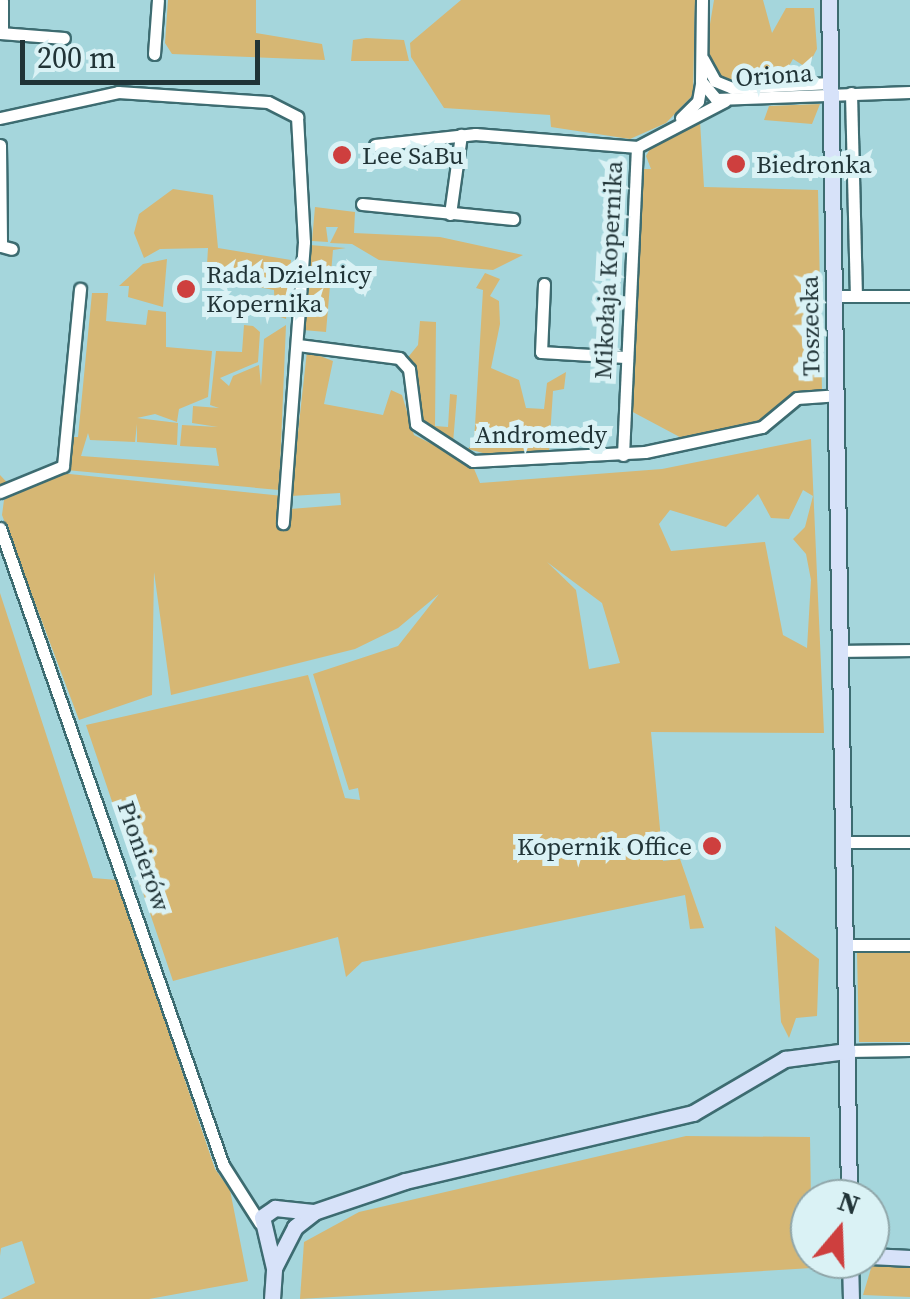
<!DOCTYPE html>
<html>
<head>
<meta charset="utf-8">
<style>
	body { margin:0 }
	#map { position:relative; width:910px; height:1299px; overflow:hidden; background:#a5d6dc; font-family:"Source Serif 4",serif }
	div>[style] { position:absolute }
	.green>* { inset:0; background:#d6b774 }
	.roads { filter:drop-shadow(2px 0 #3d6c71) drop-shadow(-2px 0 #3d6c71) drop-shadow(0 2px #3d6c71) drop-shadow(0 -2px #3d6c71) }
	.minor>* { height:11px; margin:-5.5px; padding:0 5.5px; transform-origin:5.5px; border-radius:5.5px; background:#fff }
	.major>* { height:15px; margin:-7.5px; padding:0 7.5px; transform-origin:7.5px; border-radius:7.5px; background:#d7e2f9 }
	.dots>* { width:28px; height:28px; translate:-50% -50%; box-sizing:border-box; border:5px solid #daf2f5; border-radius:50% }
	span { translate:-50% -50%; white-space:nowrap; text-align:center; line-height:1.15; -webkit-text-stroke:10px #daf2f5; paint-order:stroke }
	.street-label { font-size:25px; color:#213437 }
	.poi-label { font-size:25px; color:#213437 }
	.left { translate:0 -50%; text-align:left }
	.right { translate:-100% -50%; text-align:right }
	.north { position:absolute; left:790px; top:1179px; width:100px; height:100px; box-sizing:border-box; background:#daf2f5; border:2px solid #90a6a9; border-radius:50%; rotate:19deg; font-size:28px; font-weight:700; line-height:40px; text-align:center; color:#213437 }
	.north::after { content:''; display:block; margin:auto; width:35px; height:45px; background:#ce3f3e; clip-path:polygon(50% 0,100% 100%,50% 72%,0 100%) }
	.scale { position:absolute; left:20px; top:40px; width:240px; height:45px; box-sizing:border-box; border:5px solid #213437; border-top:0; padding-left:12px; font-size:30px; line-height:35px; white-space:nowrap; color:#213437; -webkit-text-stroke:8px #daf2f5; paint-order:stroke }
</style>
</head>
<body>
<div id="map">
	<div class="green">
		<i style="clip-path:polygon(168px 0,256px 0,256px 33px,322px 44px,325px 60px,172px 54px,165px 43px)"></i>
		<i style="clip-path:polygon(461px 0,695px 0,693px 95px,666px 123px,630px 139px,551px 127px,550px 115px,444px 108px,411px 57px,410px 43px)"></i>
		<i style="clip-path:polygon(714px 0,763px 0,772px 33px,786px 8px,814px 8px,817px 49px,807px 68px,793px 59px,781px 80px,748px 71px,740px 85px,720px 82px,705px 54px)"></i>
		<i style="clip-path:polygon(366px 38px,404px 40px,409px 61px,351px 61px,353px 40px)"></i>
		<i style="clip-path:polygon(820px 104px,812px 124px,764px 120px,769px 106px)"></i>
		<i style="clip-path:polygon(700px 121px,704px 187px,818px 190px,822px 390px,799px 391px,772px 422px,691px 443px,629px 410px,630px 336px,637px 322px,639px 190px,644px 169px,651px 169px,646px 156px,654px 142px)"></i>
		<i style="clip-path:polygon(173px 189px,213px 195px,218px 248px,291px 260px,286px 319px,275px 315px,274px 290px,258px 287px,259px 272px,207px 265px,208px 248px,160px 249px,144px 258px,134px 233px,139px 214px)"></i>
		<i style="clip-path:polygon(315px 207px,355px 212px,354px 233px,440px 237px,523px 255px,493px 270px,379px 260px,352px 244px,330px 243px,338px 227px,326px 227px,328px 242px,312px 241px)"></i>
		<i style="clip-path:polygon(310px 245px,346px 248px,333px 250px,326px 332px,303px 330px)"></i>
		<i style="clip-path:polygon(167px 259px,163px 307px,128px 297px,129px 286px,119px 286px,143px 264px)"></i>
		<i style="clip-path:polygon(485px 273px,500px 279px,490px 296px,499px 301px,500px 324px,491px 368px,519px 380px,526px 408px,544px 409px,547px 383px,566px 372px,564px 389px,553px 391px,549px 452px,505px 459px,468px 449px,474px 442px,483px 290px,476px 288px)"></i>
		<i style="clip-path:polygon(92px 293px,108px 293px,106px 321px,146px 325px,148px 310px,166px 312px,166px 347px,212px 351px,208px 397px,179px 409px,177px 422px,155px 414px,137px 418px,178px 423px,177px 445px,137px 442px,137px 424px,135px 442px,90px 440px,88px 433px,81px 456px,219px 466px,216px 448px,180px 446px,182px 425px,218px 427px,192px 423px,193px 406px,219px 408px,210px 405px,216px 351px,242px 352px,244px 325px,253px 326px,260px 332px,258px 362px,220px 378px,229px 386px,233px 376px,259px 365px,261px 386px,264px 339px,286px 325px,279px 490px,66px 470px,67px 437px,78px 437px)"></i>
		<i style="clip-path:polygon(420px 321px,436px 322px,435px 426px,448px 427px,450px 394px,457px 395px,453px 443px,420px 427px,405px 361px,418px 345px)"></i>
		<i style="clip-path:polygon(evenodd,307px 351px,333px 361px,324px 404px,383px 415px,391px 390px,402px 395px,414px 435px,472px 464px,480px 483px,662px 469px,811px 439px,824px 733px,651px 732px,663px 861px,680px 859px,704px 928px,690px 929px,685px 895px,362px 962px,346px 977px,338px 937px,173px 981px,86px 725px,308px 675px,345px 798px,360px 800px,358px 788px,349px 790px,313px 674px,398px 646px,439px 594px,398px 628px,355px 649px,171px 695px,154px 572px,152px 695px,79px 720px,2px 515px,4px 500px,18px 492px,0 494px,0 475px,15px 491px,60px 473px,283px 496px,290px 509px,341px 505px,340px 493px,291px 496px,307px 351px,803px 490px,813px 496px,805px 527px,793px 539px,806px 554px,811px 580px,807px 648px,783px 635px,765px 542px,671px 551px,659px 524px,670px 510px,726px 527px,758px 494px,771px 518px,789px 519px,803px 490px,307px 351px,547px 562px,602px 603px,620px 663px,589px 669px,576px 590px,547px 562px)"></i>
		<i style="clip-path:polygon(0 593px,93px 878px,117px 880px,215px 1169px,230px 1190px,248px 1281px,149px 1299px,1px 1299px,35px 1283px,22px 1241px,1px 1248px,0 1256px)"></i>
		<i style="clip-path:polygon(775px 926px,819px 959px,817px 1016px,796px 1018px,789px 1038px,781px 1022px)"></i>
		<i style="clip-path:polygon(857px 953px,910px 953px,910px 1042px,859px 1042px)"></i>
		<i style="clip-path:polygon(686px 1136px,810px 1137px,812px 1268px,300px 1299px,304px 1242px,359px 1212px)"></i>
		<i style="clip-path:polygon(872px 1265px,910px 1268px,910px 1297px,863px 1295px)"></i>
	</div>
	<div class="roads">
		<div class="minor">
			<i style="left:2px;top:0;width:33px;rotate:90deg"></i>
			<i style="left:702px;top:0;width:81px;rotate:90.7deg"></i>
			<i style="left:701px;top:81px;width:23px;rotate:50deg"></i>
			<i style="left:716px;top:99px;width:194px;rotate:-2.1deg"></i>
			<i style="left:0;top:33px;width:64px;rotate:4.5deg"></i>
			<i style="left:154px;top:54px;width:54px;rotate:-85.8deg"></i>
			<i style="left:703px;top:59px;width:25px;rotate:61deg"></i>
			<i style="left:715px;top:81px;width:18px;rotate:22deg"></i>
			<i style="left:732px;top:88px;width:99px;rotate:-2.9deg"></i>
			<i style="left:851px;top:93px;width:203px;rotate:88.6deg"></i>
			<i style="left:0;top:118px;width:121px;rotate:-12.4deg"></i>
			<i style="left:118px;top:92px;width:150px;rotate:3.8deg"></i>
			<i style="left:268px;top:102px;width:33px;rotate:27deg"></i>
			<i style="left:297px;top:117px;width:125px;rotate:86.8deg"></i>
			<i style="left:304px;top:242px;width:282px;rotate:94.3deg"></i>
			<i style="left:681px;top:118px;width:24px;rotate:-45deg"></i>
			<i style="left:698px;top:101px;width:17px;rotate:-80deg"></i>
			<i style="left:0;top:145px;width:101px;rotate:89.4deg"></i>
			<i style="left:1px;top:246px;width:11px;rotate:15deg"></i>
			<i style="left:375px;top:145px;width:101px;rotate:-6.3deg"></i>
			<i style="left:475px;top:134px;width:163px;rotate:4.6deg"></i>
			<i style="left:637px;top:147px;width:99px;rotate:-27.6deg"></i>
			<i style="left:362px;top:204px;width:152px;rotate:5.7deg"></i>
			<i style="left:450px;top:214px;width:80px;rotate:-82.1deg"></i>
			<i style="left:544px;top:284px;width:68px;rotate:92.5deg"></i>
			<i style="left:541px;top:352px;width:84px;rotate:3.4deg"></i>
			<i style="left:834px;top:296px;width:76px"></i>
			<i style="left:298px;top:345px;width:102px;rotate:7.3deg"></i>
			<i style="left:399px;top:358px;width:15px;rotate:48deg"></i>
			<i style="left:409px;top:369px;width:55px;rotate:82.7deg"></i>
			<i style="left:416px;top:424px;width:68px;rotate:33deg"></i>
			<i style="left:473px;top:461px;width:172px;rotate:-3deg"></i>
			<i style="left:645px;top:452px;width:120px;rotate:-12.1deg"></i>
			<i style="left:762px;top:427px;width:45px;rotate:-39.6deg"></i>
			<i style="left:797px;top:398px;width:39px;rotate:-4deg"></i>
			<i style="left:623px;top:455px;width:308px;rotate:-87.4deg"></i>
			<i style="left:0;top:492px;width:68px;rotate:-22.4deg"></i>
			<i style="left:63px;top:466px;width:178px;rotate:-84.5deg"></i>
			<i style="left:0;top:528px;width:675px;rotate:70.71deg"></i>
			<i style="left:223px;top:1165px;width:69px;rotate:57.5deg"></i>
			<i style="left:840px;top:651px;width:70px;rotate:-0.8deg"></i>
			<i style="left:843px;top:842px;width:67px"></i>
			<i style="left:843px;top:945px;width:67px"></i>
			<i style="left:847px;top:1051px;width:63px;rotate:-0.9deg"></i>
		</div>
		<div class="major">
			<i style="left:829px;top:0;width:1199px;rotate:89.04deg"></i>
			<i style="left:870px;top:1256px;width:40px;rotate:2.9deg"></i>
			<i style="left:850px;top:1259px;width:40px;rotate:88.6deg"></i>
			<i style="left:274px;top:1268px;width:46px;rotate:-62.9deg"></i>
			<i style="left:295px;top:1227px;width:24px;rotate:-38deg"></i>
			<i style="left:314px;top:1212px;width:96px;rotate:-18.8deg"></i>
			<i style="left:405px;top:1181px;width:296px;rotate:-13.3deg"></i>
			<i style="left:693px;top:1113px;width:107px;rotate:-30.4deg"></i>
			<i style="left:785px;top:1059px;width:63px;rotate:-7.4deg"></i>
			<i style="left:272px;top:1299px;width:31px;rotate:-86deg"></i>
			<i style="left:274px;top:1268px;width:52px;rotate:-103.2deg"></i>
			<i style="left:262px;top:1217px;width:16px;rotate:-35deg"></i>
			<i style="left:275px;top:1208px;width:38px;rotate:6deg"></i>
		</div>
	</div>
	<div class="dots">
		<i style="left:342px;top:155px;background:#ce3f3e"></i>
		<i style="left:736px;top:164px;background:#ce3f3e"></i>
		<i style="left:186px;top:289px;background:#ce3f3e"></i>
		<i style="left:712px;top:846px;background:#ce3f3e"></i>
	</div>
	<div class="street-label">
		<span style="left:774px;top:75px;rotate:-4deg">Oriona</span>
		<span style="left:608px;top:270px;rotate:-87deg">Mikołaja Kopernika</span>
		<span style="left:810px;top:326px;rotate:-91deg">Toszecka</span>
		<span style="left:541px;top:434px">Andromedy</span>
		<span style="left:144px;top:856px;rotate:71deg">Pionierów</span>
	</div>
	<div class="poi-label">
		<span class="left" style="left:362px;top:155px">Lee SaBu</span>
		<span class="left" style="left:756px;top:164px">Biedronka</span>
		<span class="left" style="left:206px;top:289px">Rada Dzielnicy<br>Kopernika</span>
		<span class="right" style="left:692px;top:846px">Kopernik Office</span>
	</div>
	<div class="north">N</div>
	<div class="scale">200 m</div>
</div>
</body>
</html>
